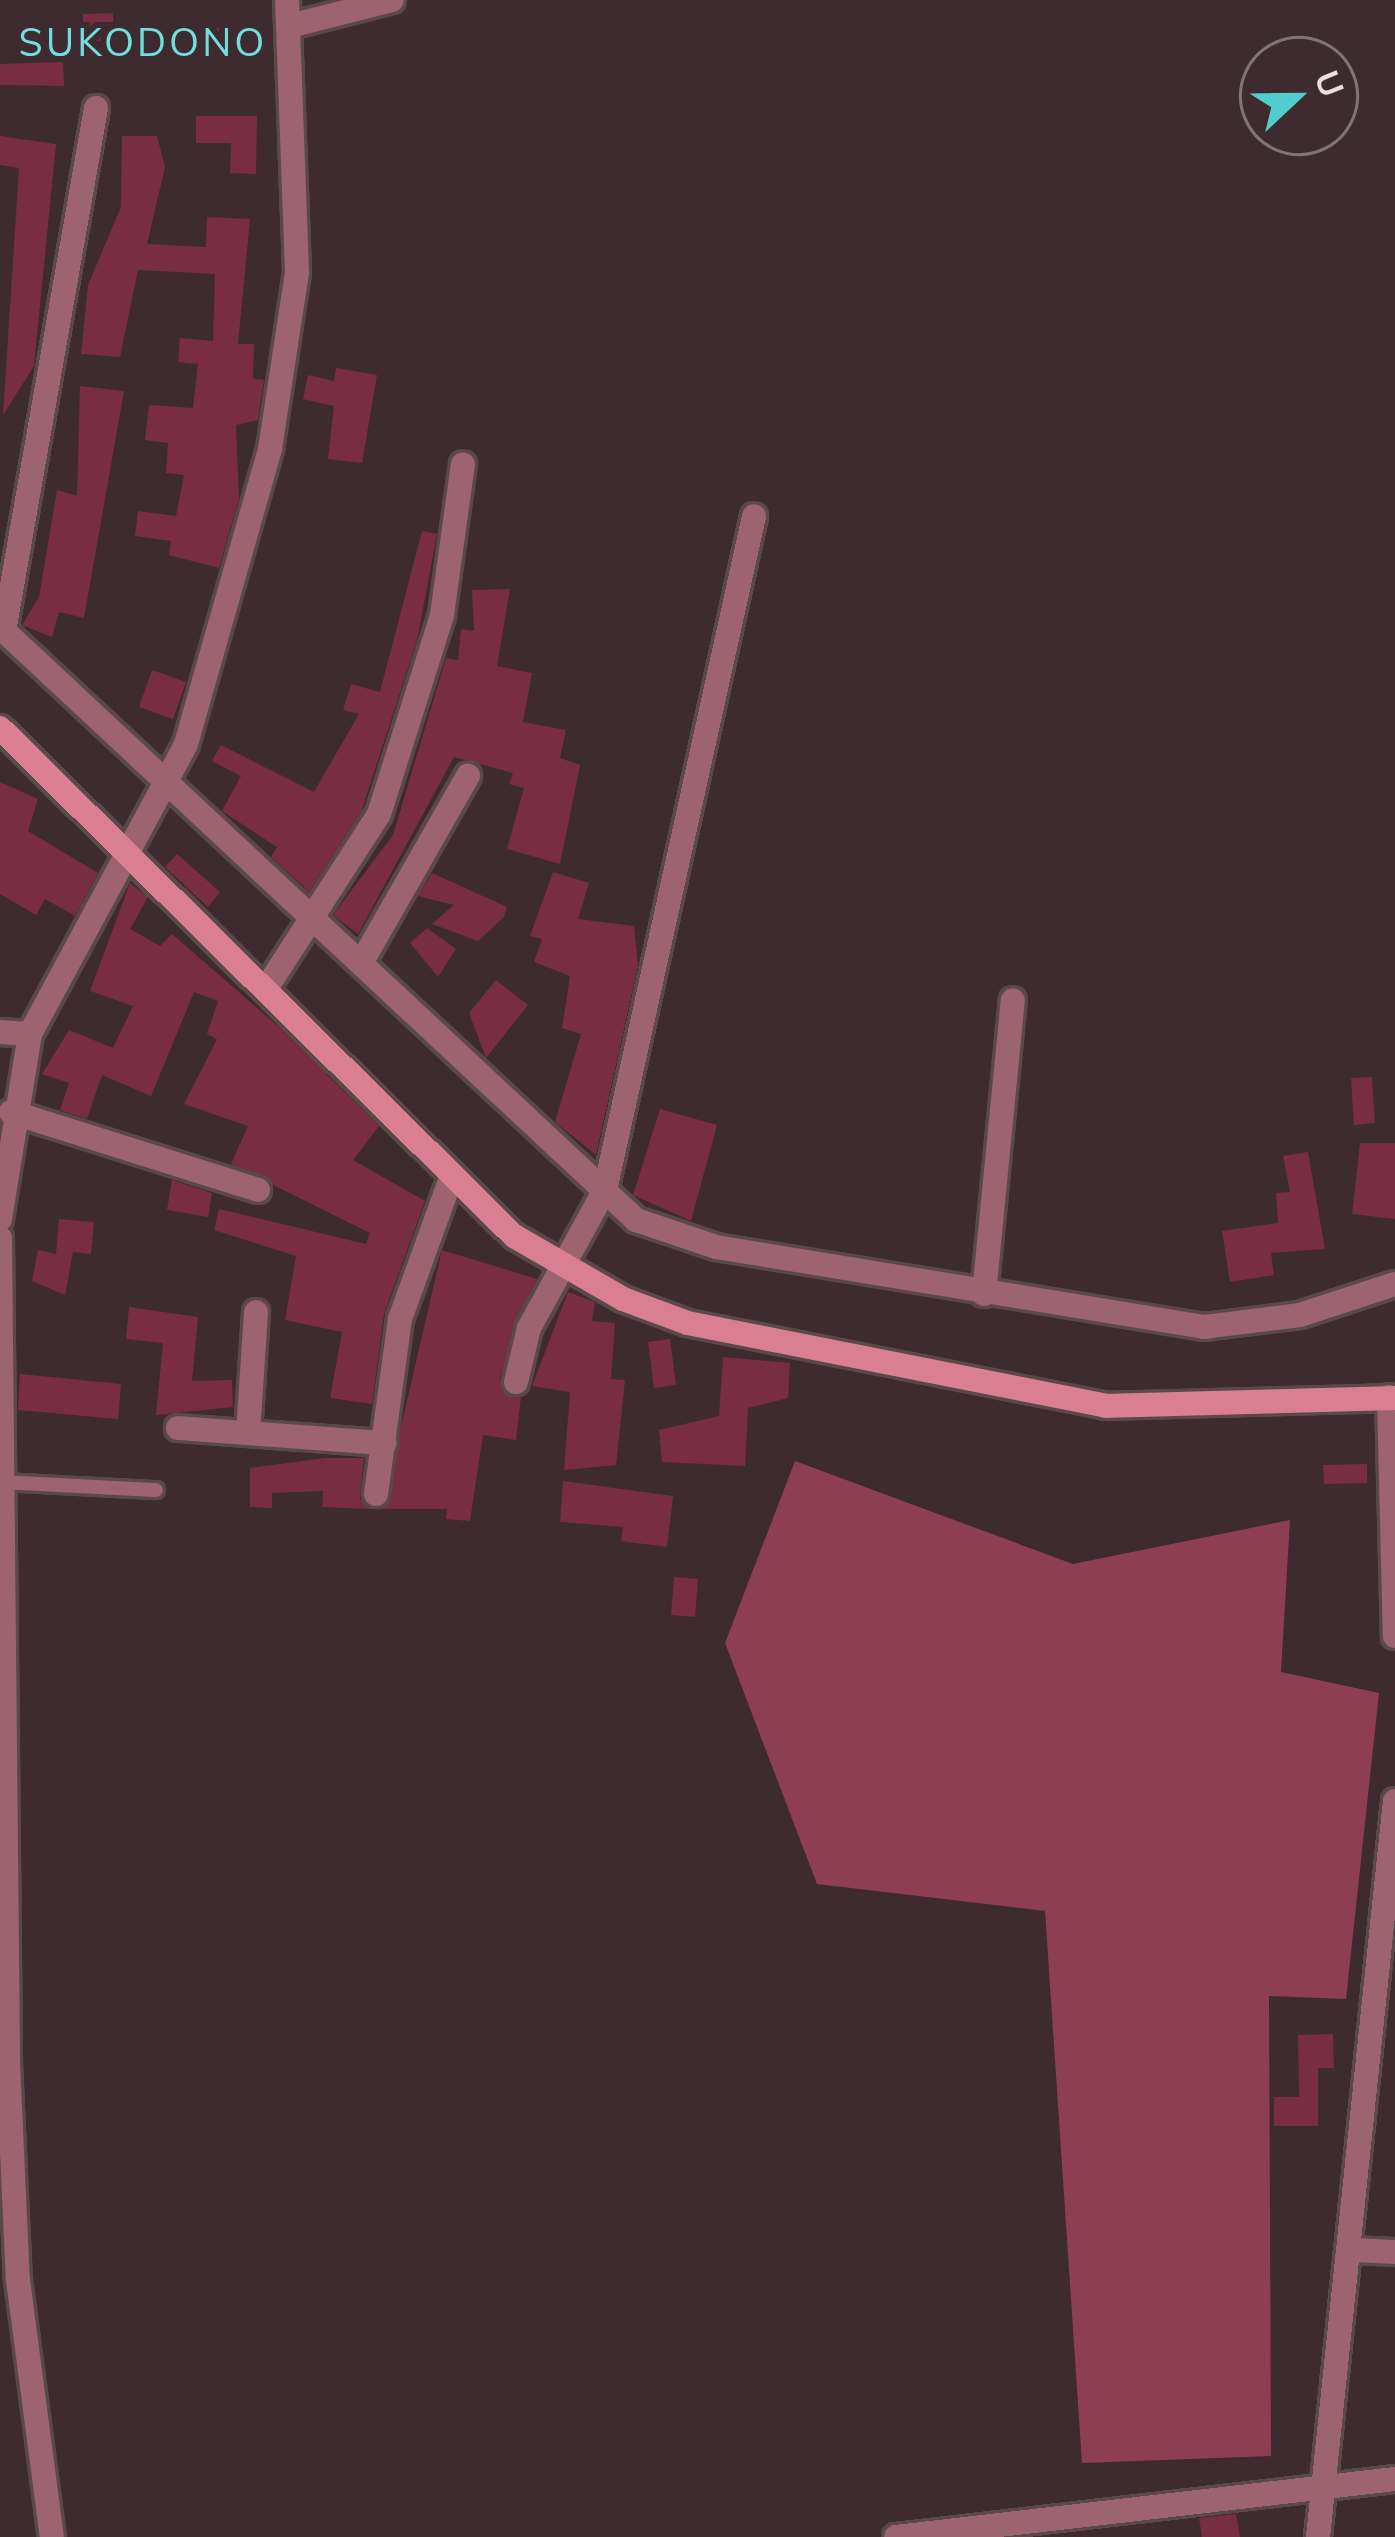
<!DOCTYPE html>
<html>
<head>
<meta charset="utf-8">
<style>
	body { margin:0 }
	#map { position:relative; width:1395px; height:2537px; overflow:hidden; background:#3e2b2f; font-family:Mulish,sans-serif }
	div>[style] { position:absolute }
	.forest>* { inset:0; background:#8d3e53 }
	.building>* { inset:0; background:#792d42 }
	.roads { filter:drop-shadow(3px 0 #5a484b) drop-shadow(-3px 0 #5a484b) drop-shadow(0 3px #5a484b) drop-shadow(0 -3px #5a484b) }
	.lane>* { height:14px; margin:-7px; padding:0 7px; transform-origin:7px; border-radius:7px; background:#9d6370 }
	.street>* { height:24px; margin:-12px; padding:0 12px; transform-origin:12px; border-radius:12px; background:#9d6370 }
	.secondary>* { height:24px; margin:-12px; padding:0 12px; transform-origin:12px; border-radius:12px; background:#d97e93 }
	span { translate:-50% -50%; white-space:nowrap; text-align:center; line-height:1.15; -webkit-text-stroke:12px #3e2b2f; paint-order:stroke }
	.quarter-label { font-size:39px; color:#72dede; letter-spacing:3px }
	.north { position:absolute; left:1239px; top:36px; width:120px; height:120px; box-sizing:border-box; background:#3e2b2f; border:3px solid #837376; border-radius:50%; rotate:68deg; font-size:33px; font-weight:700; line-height:48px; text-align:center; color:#ebdfe1 }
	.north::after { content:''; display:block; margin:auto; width:42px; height:54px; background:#52cdcd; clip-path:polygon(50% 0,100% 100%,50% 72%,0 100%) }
</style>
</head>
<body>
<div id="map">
	<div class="forest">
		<i style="clip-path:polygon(795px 1461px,1073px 1564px,1290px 1520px,1281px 1672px,1379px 1693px,1346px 1999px,1269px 1996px,1271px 2456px,1082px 2463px,1045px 1911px,817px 1884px,725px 1643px)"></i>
	</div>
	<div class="building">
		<i style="clip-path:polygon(113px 13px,113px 41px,83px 41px,83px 14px)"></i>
		<i style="clip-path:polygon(229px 27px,232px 50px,195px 54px,193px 30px)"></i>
		<i style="clip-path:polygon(63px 62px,64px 86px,0 85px,0 64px)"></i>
		<i style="clip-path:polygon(196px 116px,257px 116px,256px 174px,230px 173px,231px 143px,196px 143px)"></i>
		<i style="clip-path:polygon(0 136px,56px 144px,34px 366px,3px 415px,19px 168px,0 165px)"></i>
		<i style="clip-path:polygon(122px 136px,157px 136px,165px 167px,147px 244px,206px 247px,207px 217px,250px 219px,238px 344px,254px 344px,253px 379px,264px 380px,258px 420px,236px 425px,239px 499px,219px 568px,169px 555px,171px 541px,135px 536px,138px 511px,176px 516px,184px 475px,166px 473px,168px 443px,145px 440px,149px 405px,193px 408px,198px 364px,178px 362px,180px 338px,213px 341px,215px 274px,138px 270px,120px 357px,81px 354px,88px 285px,121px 207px)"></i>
		<i style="clip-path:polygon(336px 368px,377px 375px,362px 463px,328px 459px,334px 406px,303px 399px,308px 375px,334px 381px)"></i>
		<i style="clip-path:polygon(80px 386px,124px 391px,84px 618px,59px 612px,52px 637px,22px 625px,39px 597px,57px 490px,77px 496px)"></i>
		<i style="clip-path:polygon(422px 531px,437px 534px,417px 641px,361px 812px,309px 892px,271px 857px,277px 847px,222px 811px,241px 776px,212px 761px,221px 745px,314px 792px,359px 714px,343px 710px,351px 684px,380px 692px)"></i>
		<i style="clip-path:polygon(510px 589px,497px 666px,532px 673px,523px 722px,566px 730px,560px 758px,580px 765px,560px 864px,507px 849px,524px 788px,509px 784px,513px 773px,454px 757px,358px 934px,333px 915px,393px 835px,446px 658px,458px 660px,461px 629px,474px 631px,472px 590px)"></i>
		<i style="clip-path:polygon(152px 670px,186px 682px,173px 719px,139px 707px)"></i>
		<i style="clip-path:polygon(0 782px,38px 799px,28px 831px,98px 873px,75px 916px,45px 899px,36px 915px,0 894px)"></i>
		<i style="clip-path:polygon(177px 854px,220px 892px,208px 907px,165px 867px)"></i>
		<i style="clip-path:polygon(553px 872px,589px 883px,578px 919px,634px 926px,638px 966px,596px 1155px,555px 1122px,581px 1034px,562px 1028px,570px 976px,534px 962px,542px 939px,530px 936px)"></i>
		<i style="clip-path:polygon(432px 873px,507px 907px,504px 917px,478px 941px,432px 924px,454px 905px,418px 896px)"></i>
		<i style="clip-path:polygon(130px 883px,148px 897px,130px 929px,160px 946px,172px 934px,280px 1028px,379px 1126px,353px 1160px,425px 1201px,384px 1314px,372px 1404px,330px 1398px,342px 1332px,285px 1320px,296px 1256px,214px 1230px,219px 1209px,366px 1244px,370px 1233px,231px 1164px,248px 1126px,184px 1104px,217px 1039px,207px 1034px,218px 1001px,194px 992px,151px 1096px,102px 1075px,87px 1119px,60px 1110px,69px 1083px,42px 1074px,69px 1030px,113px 1048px,133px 1006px,90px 991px)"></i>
		<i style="clip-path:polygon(427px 928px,456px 949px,438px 977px,410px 943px)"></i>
		<i style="clip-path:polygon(496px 980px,528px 1005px,486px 1058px,469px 1013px)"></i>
		<i style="clip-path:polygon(1372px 1077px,1375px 1123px,1354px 1125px,1351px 1078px)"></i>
		<i style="clip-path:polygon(660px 1109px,717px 1125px,691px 1221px,633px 1195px)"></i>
		<i style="clip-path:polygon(1360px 1143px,1395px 1143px,1395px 1219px,1352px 1214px)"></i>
		<i style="clip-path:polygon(1308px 1152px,1325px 1249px,1271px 1253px,1274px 1275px,1230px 1282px,1222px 1231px,1278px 1223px,1276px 1193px,1290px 1192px,1283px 1156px)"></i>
		<i style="clip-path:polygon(172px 1180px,212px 1193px,208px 1217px,167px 1210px)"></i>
		<i style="clip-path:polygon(59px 1219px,94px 1222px,91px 1254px,73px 1252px,65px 1295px,32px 1281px,38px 1250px,56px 1254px)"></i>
		<i style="clip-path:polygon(442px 1250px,537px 1279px,500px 1378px,506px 1395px,521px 1397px,516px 1440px,483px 1435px,470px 1521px,446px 1519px,447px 1509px,382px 1509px)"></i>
		<i style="clip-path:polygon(568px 1292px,595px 1302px,592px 1321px,615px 1323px,611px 1379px,625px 1380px,616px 1465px,564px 1470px,570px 1392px,532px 1386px)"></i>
		<i style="clip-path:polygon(129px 1307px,198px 1317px,192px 1381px,232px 1380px,233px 1407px,156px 1415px,163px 1343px,126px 1339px)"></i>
		<i style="clip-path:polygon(670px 1339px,676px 1385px,654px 1388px,648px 1342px)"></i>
		<i style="clip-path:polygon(723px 1357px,790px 1363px,788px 1398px,748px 1408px,745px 1466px,662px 1462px,659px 1430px,719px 1416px)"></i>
		<i style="clip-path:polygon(20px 1374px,121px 1384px,118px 1419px,18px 1410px)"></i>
		<i style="clip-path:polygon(325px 1458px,364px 1458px,360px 1499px,371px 1509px,322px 1507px,323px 1491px,272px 1493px,272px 1508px,250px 1507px,250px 1468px)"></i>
		<i style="clip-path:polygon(1367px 1464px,1367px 1483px,1324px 1484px,1323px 1465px)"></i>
		<i style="clip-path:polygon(563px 1481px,673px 1496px,667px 1547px,621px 1541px,623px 1527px,560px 1522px)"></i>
		<i style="clip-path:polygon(674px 1577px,698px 1579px,695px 1617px,671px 1615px)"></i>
		<i style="clip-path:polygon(1333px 2034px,1334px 2068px,1318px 2068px,1318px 2126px,1274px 2126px,1274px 2097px,1299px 2097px,1298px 2035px)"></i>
		<i style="clip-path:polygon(1236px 2514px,1240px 2537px,1202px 2537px,1199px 2518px)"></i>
	</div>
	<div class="roads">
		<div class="lane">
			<i style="left:2px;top:1482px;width:154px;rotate:3deg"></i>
		</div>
		<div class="street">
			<i style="left:290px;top:26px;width:105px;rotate:-14.3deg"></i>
			<i style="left:0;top:627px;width:870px;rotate:43deg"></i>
			<i style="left:636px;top:1220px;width:84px;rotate:18.6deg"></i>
			<i style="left:716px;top:1247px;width:495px;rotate:9.3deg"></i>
			<i style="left:1204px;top:1327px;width:97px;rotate:-7.1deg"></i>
			<i style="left:1300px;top:1315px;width:100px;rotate:-18.1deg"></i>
			<i style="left:4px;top:631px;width:531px;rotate:-80.02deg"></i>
			<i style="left:364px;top:958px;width:210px;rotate:-60.3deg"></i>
			<i style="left:269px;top:984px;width:202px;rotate:-57.1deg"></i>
			<i style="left:379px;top:814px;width:209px;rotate:-72.4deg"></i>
			<i style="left:442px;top:615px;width:152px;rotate:-82.1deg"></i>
			<i style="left:0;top:1032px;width:30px;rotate:4deg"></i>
			<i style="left:11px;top:1112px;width:259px;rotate:17.5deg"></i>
			<i style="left:0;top:1219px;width:187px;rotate:-80.8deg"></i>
			<i style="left:30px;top:1034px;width:329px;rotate:-61.7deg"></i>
			<i style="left:186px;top:744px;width:307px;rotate:-74.1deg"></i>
			<i style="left:270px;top:449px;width:179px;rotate:-81.3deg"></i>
			<i style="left:297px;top:272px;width:272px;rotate:-92.1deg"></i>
			<i style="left:0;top:1238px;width:825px;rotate:89.44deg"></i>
			<i style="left:8px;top:2063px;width:217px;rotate:87.4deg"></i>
			<i style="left:18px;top:2280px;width:259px;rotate:82.5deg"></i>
			<i style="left:984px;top:1294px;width:295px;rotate:-84.4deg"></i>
			<i style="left:516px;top:1382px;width:56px;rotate:-76.5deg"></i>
			<i style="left:529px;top:1328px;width:158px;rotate:-61.2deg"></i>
			<i style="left:605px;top:1190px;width:690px;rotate:-77.53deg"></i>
			<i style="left:1389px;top:1397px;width:239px;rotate:88.6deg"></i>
			<i style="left:178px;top:1428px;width:207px;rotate:4.2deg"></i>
			<i style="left:248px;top:1433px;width:121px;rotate:-86.2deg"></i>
			<i style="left:376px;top:1494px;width:177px;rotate:-82.2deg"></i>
			<i style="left:400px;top:1319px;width:153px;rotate:-70.1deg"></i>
			<i style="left:1355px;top:2250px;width:40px;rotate:2.9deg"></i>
			<i style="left:896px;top:2537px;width:502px;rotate:-6.63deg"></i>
			<i style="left:1318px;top:2537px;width:740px;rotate:-84.03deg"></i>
		</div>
		<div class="secondary">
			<i style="left:0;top:728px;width:723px;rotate:44.66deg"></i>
			<i style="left:514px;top:1236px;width:126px;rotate:30deg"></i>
			<i style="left:623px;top:1299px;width:69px;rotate:20.3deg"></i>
			<i style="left:688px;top:1323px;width:426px;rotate:11.2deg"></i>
			<i style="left:1106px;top:1406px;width:289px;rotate:-1.6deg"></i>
		</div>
	</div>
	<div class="quarter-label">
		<span style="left:143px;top:42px">SUKODONO</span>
	</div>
	<div class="north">U</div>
</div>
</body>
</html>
